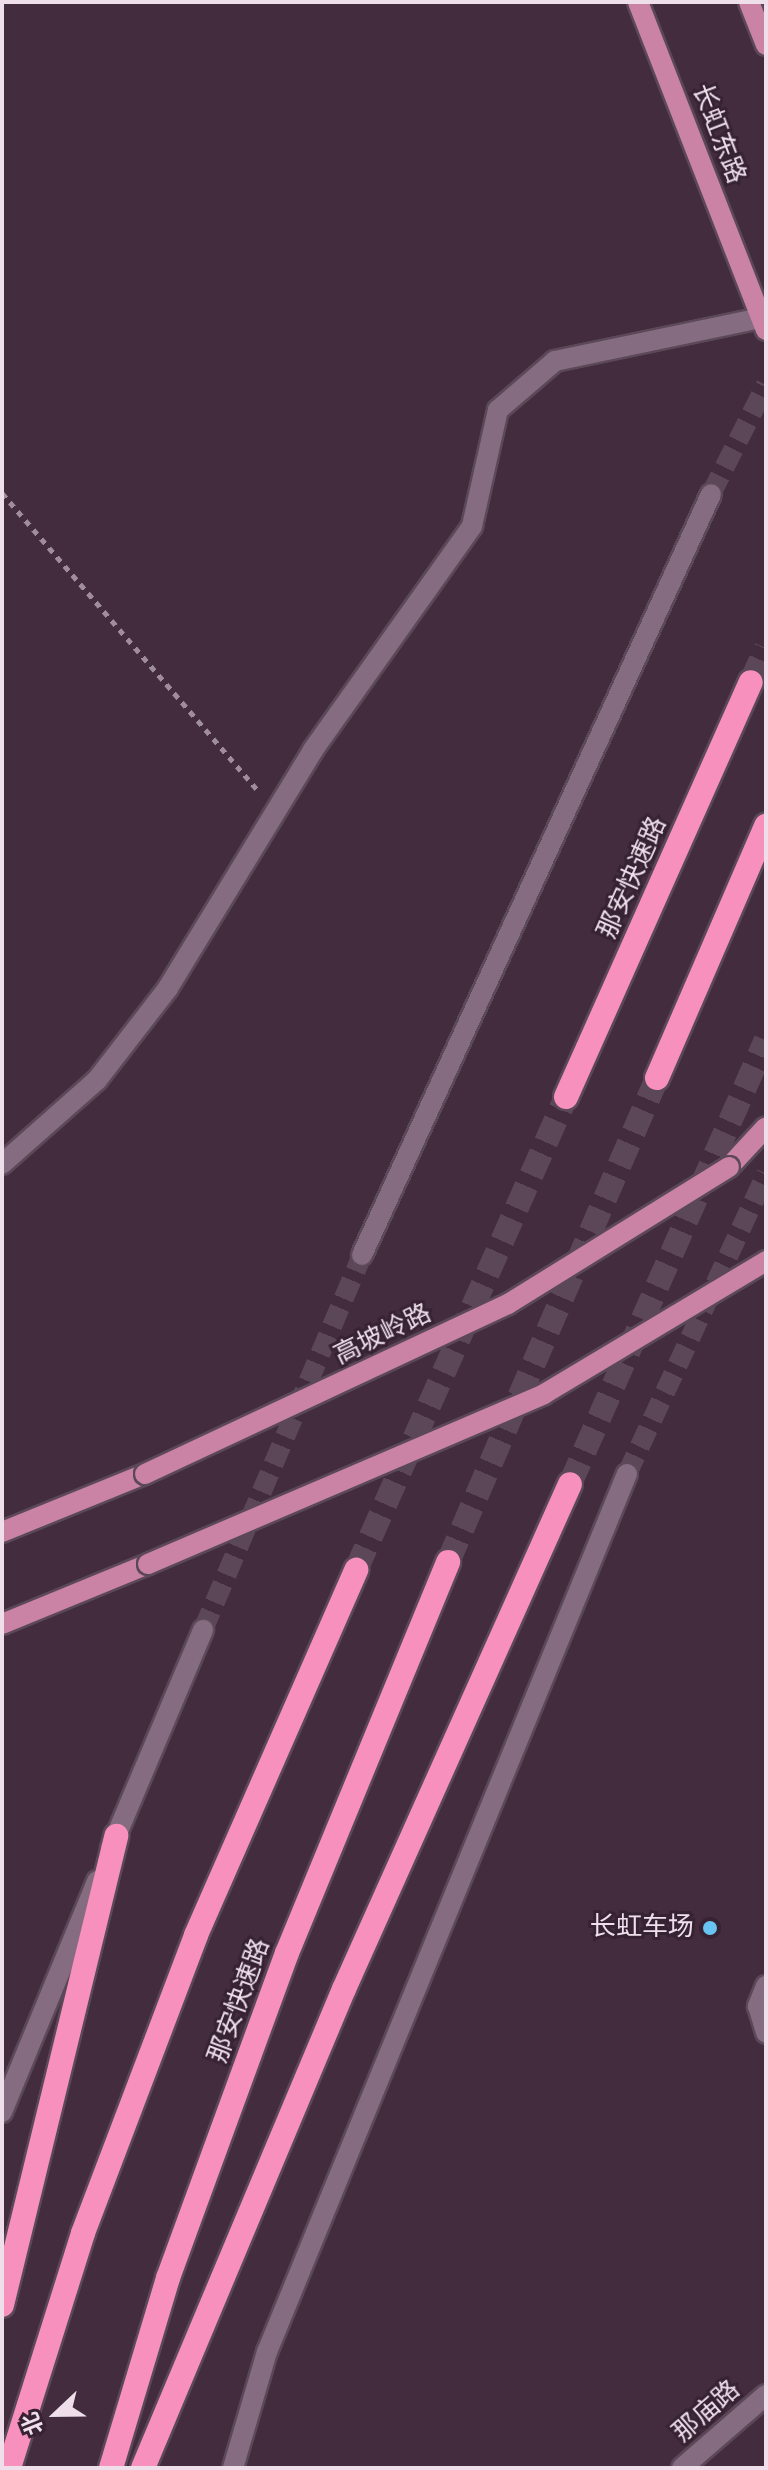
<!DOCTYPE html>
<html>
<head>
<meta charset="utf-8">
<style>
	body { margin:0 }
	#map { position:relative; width:768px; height:2470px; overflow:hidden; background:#422c3e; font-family:"Sofia Sans Condensed","Noto Sans SC",sans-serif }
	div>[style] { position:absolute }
	.minor-tunnel>* { height:20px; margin-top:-10px; transform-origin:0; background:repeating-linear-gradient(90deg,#5c4758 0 20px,transparent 0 30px) }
	.highway-tunnel>* { height:24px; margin-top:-12px; transform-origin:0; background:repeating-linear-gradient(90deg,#5c4758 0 24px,transparent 0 36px) }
	.path>* { height:5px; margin-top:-2.5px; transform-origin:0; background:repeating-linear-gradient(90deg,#9f8d9c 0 6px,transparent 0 12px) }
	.roads { filter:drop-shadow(2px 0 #5b4858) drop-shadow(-2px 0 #5b4858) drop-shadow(0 2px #5b4858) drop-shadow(0 -2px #5b4858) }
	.minor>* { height:20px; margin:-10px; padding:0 10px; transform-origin:10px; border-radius:10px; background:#866c81 }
	.major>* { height:20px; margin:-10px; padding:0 10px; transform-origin:10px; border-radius:10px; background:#ca82a5 }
	.highway>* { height:24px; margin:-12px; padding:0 12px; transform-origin:12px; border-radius:12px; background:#f890bd }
	.bridges { filter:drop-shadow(2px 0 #5b4858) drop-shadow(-2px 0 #5b4858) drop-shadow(0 2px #5b4858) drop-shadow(0 -2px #5b4858) }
	.major-bridge>* { height:20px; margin:-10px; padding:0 10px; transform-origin:10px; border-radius:10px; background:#ca82a5 }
	.dots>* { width:22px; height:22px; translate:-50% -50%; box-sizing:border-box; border:4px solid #372234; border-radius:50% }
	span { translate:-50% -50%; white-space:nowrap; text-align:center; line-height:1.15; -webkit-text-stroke:6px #372234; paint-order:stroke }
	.street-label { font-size:26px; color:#eedfeb }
	.poi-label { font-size:26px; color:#eedfeb }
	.right { translate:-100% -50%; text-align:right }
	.frame { position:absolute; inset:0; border:4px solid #eedfeb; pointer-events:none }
	.north { position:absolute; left:16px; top:2374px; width:80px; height:80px; -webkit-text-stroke:6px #372234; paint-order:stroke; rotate:248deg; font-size:22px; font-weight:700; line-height:32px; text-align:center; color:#eedfeb }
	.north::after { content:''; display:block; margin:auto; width:28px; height:36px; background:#eedfeb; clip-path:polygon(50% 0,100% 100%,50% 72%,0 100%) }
</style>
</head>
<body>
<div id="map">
	<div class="minor-tunnel">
		<i style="left:711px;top:494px;width:122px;rotate:-63.2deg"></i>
		<i style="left:627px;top:1474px;width:331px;rotate:-65.1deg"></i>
		<i style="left:203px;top:1630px;width:407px;rotate:-67deg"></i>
	</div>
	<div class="highway-tunnel">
		<i style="left:751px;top:682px;width:37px;rotate:-66deg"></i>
		<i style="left:570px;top:1484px;width:485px;rotate:-66.2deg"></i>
		<i style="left:448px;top:1562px;width:527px;rotate:-66.64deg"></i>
		<i style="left:356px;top:1570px;width:518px;rotate:-66.06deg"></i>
	</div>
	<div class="path">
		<i style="left:2px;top:493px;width:391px;rotate:49.3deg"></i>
	</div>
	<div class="roads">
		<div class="minor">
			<i style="left:2px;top:1164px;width:127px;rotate:-41.5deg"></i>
			<i style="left:97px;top:1080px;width:116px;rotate:-52.3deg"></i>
			<i style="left:168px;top:988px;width:279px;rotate:-58.6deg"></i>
			<i style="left:313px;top:750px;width:275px;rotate:-54.6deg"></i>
			<i style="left:472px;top:526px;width:119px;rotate:-77.4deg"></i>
			<i style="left:498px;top:410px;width:75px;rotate:-40.7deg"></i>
			<i style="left:555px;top:361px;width:210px;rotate:-11.8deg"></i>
			<i style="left:362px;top:1255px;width:837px;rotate:-65.36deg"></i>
			<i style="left:111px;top:1848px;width:237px;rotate:-67.1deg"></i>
			<i style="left:766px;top:1986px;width:22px;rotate:112deg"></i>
			<i style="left:758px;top:2006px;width:28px;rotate:73deg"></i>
			<i style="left:2px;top:2112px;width:250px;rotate:-67.6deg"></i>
			<i style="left:233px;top:2468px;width:121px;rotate:-73.7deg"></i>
			<i style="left:267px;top:2352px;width:949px;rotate:-67.71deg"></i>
			<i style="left:682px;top:2468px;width:111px;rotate:-41deg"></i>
		</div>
		<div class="major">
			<i style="left:638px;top:2px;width:352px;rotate:68.7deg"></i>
			<i style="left:749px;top:2px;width:46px;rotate:68.4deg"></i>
			<i style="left:729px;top:1167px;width:54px;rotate:-47.2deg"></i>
			<i style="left:2px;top:1532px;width:154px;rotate:-22.1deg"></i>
			<i style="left:2px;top:1624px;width:158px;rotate:-22.3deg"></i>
		</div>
		<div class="highway">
			<i style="left:657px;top:1078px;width:275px;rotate:-66.6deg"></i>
			<i style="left:566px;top:1097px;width:454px;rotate:-66deg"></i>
			<i style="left:2px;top:2305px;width:483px;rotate:-76.3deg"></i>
			<i style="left:9px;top:2468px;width:246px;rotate:-72.5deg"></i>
			<i style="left:83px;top:2233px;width:319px;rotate:-69.2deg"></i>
			<i style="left:196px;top:1935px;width:399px;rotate:-66.3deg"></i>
			<i style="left:111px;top:2468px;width:198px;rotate:-73.3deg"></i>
			<i style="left:168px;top:2278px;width:346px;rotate:-69.9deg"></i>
			<i style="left:287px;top:1953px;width:423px;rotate:-67.6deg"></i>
			<i style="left:143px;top:2468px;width:519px;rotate:-67.24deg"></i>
			<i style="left:344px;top:1989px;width:553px;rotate:-65.89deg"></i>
		</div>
	</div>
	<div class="bridges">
		<div class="major-bridge">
			<i style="left:145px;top:1474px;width:401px;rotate:-25.1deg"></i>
			<i style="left:508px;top:1304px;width:260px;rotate:-31.8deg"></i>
			<i style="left:148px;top:1564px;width:431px;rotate:-23.2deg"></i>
			<i style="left:544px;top:1394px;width:259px;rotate:-30.9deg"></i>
		</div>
	</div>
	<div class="dots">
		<i style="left:710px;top:1928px;background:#68c4f0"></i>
	</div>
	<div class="street-label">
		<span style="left:718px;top:134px;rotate:69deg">长虹东路</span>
		<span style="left:633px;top:878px;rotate:-66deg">那安快速路</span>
		<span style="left:383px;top:1335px;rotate:-26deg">高坡岭路</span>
		<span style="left:240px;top:2001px;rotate:-70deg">那安快速路</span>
		<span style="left:707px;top:2412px;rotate:-41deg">那庙路</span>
	</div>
	<div class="poi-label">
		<span class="right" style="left:694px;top:1928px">长虹车场</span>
	</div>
	<div class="frame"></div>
	<div class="north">北</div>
</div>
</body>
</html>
